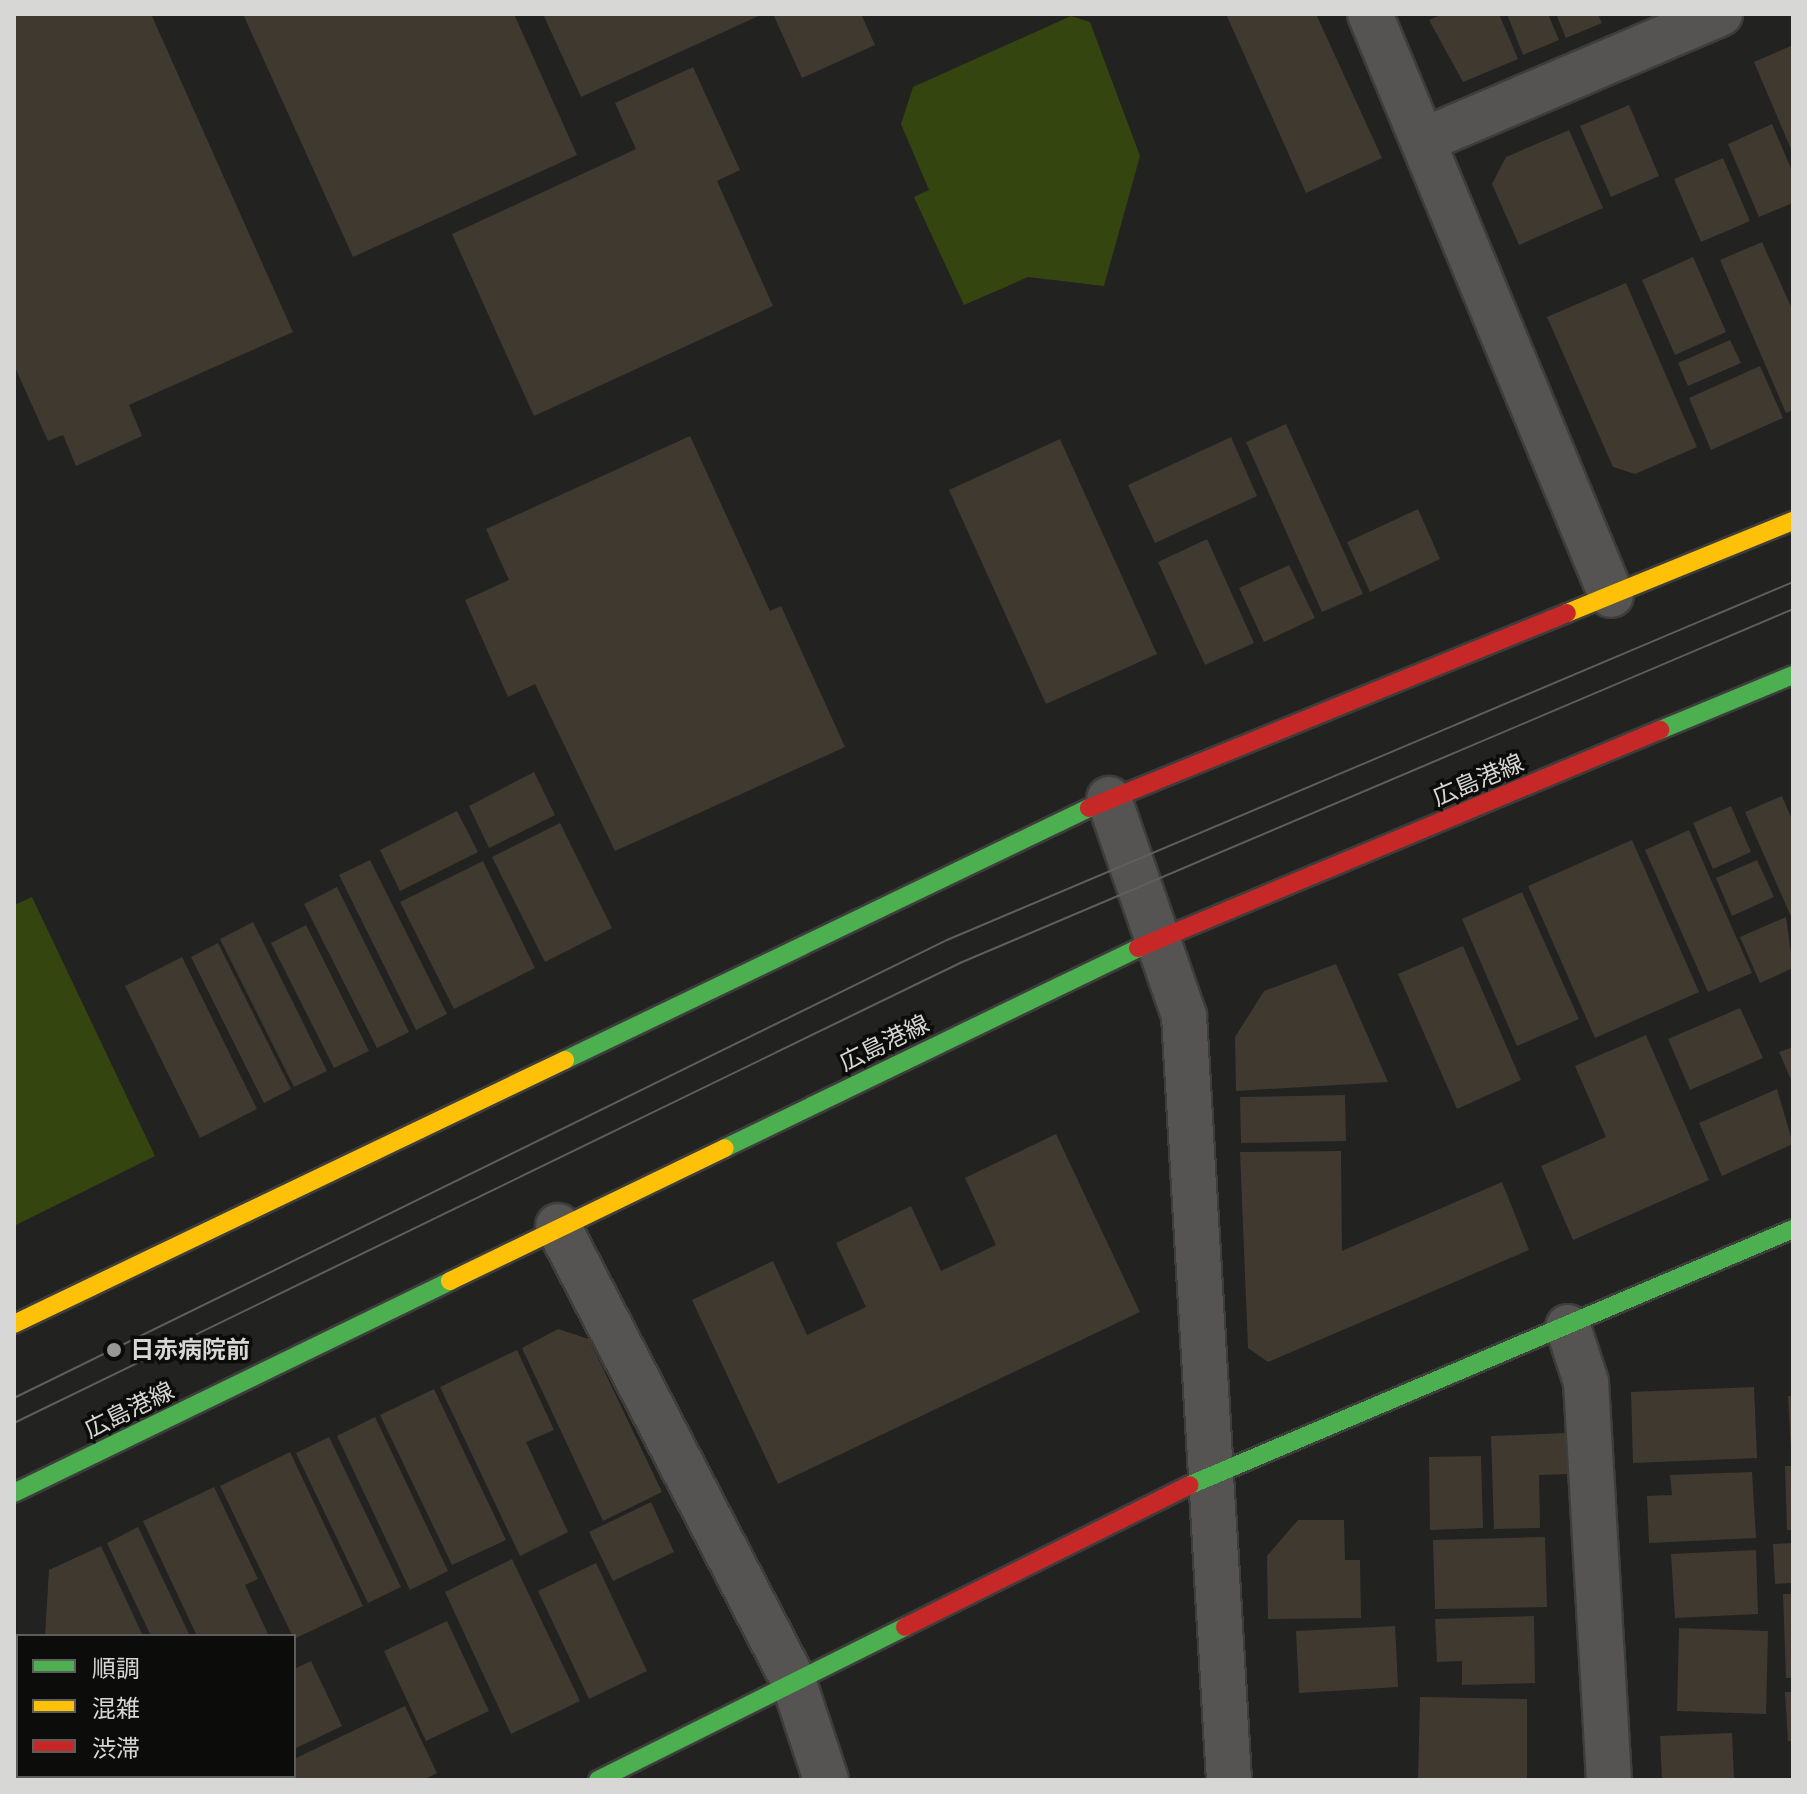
<!DOCTYPE html>
<html>
<head>
<meta charset="utf-8">
<style>
	body { margin:0 }
	#map { position:relative; width:1807px; height:1794px; overflow:hidden; background:#222221; font-family:"PT Sans Narrow","Noto Sans JP",sans-serif }
	div>[style] { position:absolute }
	.green>* { inset:0; background:#35450f }
	.building>* { inset:0; background:#3f3930 }
	.roads { filter:drop-shadow(2px 0 #3d3d3b) drop-shadow(-2px 0 #3d3d3b) drop-shadow(0 2px #3d3d3b) drop-shadow(0 -2px #3d3d3b) }
	.street>* { height:44px; margin:-22px; padding:0 22px; transform-origin:22px; border-radius:22px; background:#555453 }
	.fast>* { height:18px; margin:-9px; padding:0 9px; transform-origin:9px; border-radius:9px; background:#4caf50 }
	.slow>* { height:18px; margin:-9px; padding:0 9px; transform-origin:9px; border-radius:9px; background:#ffc107 }
	.jam>* { height:18px; margin:-9px; padding:0 9px; transform-origin:9px; border-radius:9px; background:#c62828 }
	.tram>* { height:2px; margin:-1px; padding:0 1px; transform-origin:1px; border-radius:1px; background:#5e5e5d }
	.dots>* { width:22px; height:22px; translate:-50% -50%; box-sizing:border-box; border:4px solid #0c0c0b; border-radius:50% }
	span { translate:-50% -50%; white-space:nowrap; text-align:center; line-height:1.15; -webkit-text-stroke:7px #0c0c0b; paint-order:stroke }
	.street-label { font-size:24px; color:#d7d7d5 }
	.poi-label { font-size:24px; color:#d7d7d5; font-weight:700 }
	.left { translate:0 -50%; text-align:left }
	.frame { position:absolute; inset:0; border:16px solid #d7d7d5; pointer-events:none }
	.legend { position:absolute; left:16px; top:1634px; width:280px; height:144px; box-sizing:border-box; background:#0c0c0b; border:2px solid #5d5d5c; margin:0; padding:10px 14px; list-style:none; font-size:24px; color:#d7d7d5 }
	.legend li { display:flex; align-items:center; gap:16px; height:40px }
	.legend b { width:40px; border:2px solid #5d5d5c }
</style>
</head>
<body>
<div id="map">
	<div class="green">
		<i style="clip-path:polygon(1071px 16px,1090px 22px,1140px 156px,1104px 286px,1028px 277px,964px 305px,914px 197px,929px 190px,901px 124px,913px 87px)"></i>
		<i style="clip-path:polygon(32px 897px,155px 1156px,14px 1226px,14px 905px)"></i>
	</div>
	<div class="building">
		<i style="clip-path:polygon(14px 14px,151px 14px,293px 332px,129px 405px,142px 436px,76px 466px,63px 435px,48px 441px,14px 365px)"></i>
		<i style="clip-path:polygon(243px 14px,514px 14px,577px 155px,353px 257px)"></i>
		<i style="clip-path:polygon(543px 14px,763px 14px,581px 97px)"></i>
		<i style="clip-path:polygon(773px 14px,861px 14px,875px 45px,802px 78px)"></i>
		<i style="clip-path:polygon(1226px 14px,1316px 14px,1382px 158px,1306px 193px)"></i>
		<i style="clip-path:polygon(1443px 14px,1499px 14px,1518px 59px,1463px 82px,1429px 20px)"></i>
		<i style="clip-path:polygon(1507px 14px,1548px 14px,1559px 40px,1523px 55px)"></i>
		<i style="clip-path:polygon(1556px 14px,1598px 14px,1602px 23px,1566px 38px)"></i>
		<i style="clip-path:polygon(1793px 45px,1793px 154px,1754px 62px)"></i>
		<i style="clip-path:polygon(693px 67px,740px 170px,717px 181px,773px 306px,534px 416px,452px 234px,636px 149px,615px 103px)"></i>
		<i style="clip-path:polygon(1629px 105px,1659px 176px,1611px 197px,1580px 126px)"></i>
		<i style="clip-path:polygon(1772px 124px,1793px 173px,1793px 203px,1759px 217px,1728px 144px)"></i>
		<i style="clip-path:polygon(1569px 130px,1603px 208px,1519px 245px,1492px 184px,1506px 157px)"></i>
		<i style="clip-path:polygon(1723px 158px,1750px 221px,1701px 242px,1674px 179px)"></i>
		<i style="clip-path:polygon(1762px 242px,1793px 311px,1793px 410px,1786px 413px,1720px 260px)"></i>
		<i style="clip-path:polygon(1693px 257px,1726px 332px,1675px 355px,1642px 280px)"></i>
		<i style="clip-path:polygon(1626px 283px,1697px 447px,1635px 474px,1613px 467px,1547px 317px)"></i>
		<i style="clip-path:polygon(1730px 340px,1741px 363px,1688px 386px,1678px 363px)"></i>
		<i style="clip-path:polygon(1760px 366px,1783px 418px,1711px 450px,1689px 398px)"></i>
		<i style="clip-path:polygon(1286px 424px,1363px 594px,1322px 612px,1246px 442px)"></i>
		<i style="clip-path:polygon(690px 436px,770px 611px,781px 606px,845px 747px,615px 851px,535px 684px,508px 697px,465px 600px,509px 580px,486px 529px)"></i>
		<i style="clip-path:polygon(1231px 437px,1257px 496px,1155px 543px,1128px 485px)"></i>
		<i style="clip-path:polygon(1060px 439px,1157px 654px,1046px 704px,949px 490px)"></i>
		<i style="clip-path:polygon(1418px 509px,1440px 559px,1370px 592px,1347px 542px)"></i>
		<i style="clip-path:polygon(1207px 539px,1254px 643px,1205px 665px,1158px 562px)"></i>
		<i style="clip-path:polygon(1289px 565px,1315px 618px,1264px 642px,1239px 588px)"></i>
		<i style="clip-path:polygon(534px 772px,555px 815px,489px 848px,469px 806px)"></i>
		<i style="clip-path:polygon(1782px 796px,1793px 822px,1793px 921px,1745px 812px)"></i>
		<i style="clip-path:polygon(1731px 806px,1751px 852px,1713px 869px,1693px 823px)"></i>
		<i style="clip-path:polygon(457px 811px,478px 852px,400px 891px,380px 850px)"></i>
		<i style="clip-path:polygon(560px 823px,612px 928px,545px 962px,492px 857px)"></i>
		<i style="clip-path:polygon(1689px 830px,1752px 973px,1708px 992px,1645px 850px)"></i>
		<i style="clip-path:polygon(1632px 840px,1699px 992px,1595px 1038px,1528px 886px)"></i>
		<i style="clip-path:polygon(370px 860px,447px 1014px,416px 1030px,339px 875px)"></i>
		<i style="clip-path:polygon(1757px 860px,1774px 897px,1732px 916px,1716px 878px)"></i>
		<i style="clip-path:polygon(483px 861px,535px 968px,454px 1009px,400px 902px)"></i>
		<i style="clip-path:polygon(337px 887px,409px 1032px,377px 1048px,304px 904px)"></i>
		<i style="clip-path:polygon(1522px 892px,1579px 1019px,1517px 1046px,1462px 919px)"></i>
		<i style="clip-path:polygon(1786px 917px,1793px 968px,1760px 983px,1740px 937px)"></i>
		<i style="clip-path:polygon(253px 922px,327px 1071px,294px 1087px,220px 939px)"></i>
		<i style="clip-path:polygon(306px 925px,369px 1051px,334px 1068px,271px 943px)"></i>
		<i style="clip-path:polygon(218px 943px,291px 1089px,264px 1103px,191px 957px)"></i>
		<i style="clip-path:polygon(1463px 946px,1521px 1080px,1457px 1109px,1398px 974px)"></i>
		<i style="clip-path:polygon(182px 957px,257px 1109px,200px 1138px,125px 986px)"></i>
		<i style="clip-path:polygon(1336px 964px,1388px 1082px,1236px 1091px,1235px 1037px,1264px 991px)"></i>
		<i style="clip-path:polygon(1740px 1008px,1763px 1058px,1690px 1090px,1668px 1039px)"></i>
		<i style="clip-path:polygon(1646px 1035px,1709px 1180px,1573px 1240px,1541px 1166px,1606px 1137px,1575px 1066px)"></i>
		<i style="clip-path:polygon(1793px 1047px,1793px 1084px,1779px 1052px)"></i>
		<i style="clip-path:polygon(1777px 1089px,1793px 1144px,1722px 1176px,1699px 1123px)"></i>
		<i style="clip-path:polygon(1345px 1095px,1346px 1141px,1241px 1143px,1240px 1097px)"></i>
		<i style="clip-path:polygon(1056px 1134px,1140px 1312px,778px 1484px,692px 1300px,773px 1261px,807px 1335px,866px 1307px,836px 1243px,911px 1206px,941px 1271px,996px 1245px,965px 1178px)"></i>
		<i style="clip-path:polygon(1341px 1151px,1342px 1251px,1502px 1182px,1529px 1250px,1268px 1362px,1248px 1348px,1240px 1152px)"></i>
		<i style="clip-path:polygon(558px 1329px,589px 1339px,662px 1492px,603px 1521px,522px 1348px)"></i>
		<i style="clip-path:polygon(517px 1350px,554px 1430px,526px 1442px,568px 1532px,520px 1556px,440px 1387px)"></i>
		<i style="clip-path:polygon(1754px 1387px,1757px 1458px,1633px 1463px,1631px 1392px)"></i>
		<i style="clip-path:polygon(434px 1389px,506px 1540px,452px 1565px,380px 1415px)"></i>
		<i style="clip-path:polygon(1788px 1396px,1793px 1396px,1793px 1452px,1791px 1452px)"></i>
		<i style="clip-path:polygon(375px 1417px,448px 1571px,410px 1590px,337px 1436px)"></i>
		<i style="clip-path:polygon(1568px 1433px,1569px 1474px,1539px 1475px,1540px 1528px,1494px 1529px,1491px 1436px)"></i>
		<i style="clip-path:polygon(329px 1437px,401px 1587px,368px 1603px,296px 1453px)"></i>
		<i style="clip-path:polygon(290px 1452px,363px 1606px,294px 1639px,220px 1486px)"></i>
		<i style="clip-path:polygon(1481px 1456px,1483px 1528px,1430px 1530px,1429px 1457px)"></i>
		<i style="clip-path:polygon(1785px 1466px,1793px 1466px,1793px 1530px,1787px 1530px)"></i>
		<i style="clip-path:polygon(1752px 1472px,1756px 1538px,1649px 1543px,1647px 1496px,1672px 1495px,1670px 1475px)"></i>
		<i style="clip-path:polygon(214px 1487px,258px 1579px,245px 1585px,269px 1636px,197px 1636px,143px 1521px)"></i>
		<i style="clip-path:polygon(651px 1502px,674px 1552px,613px 1581px,589px 1532px)"></i>
		<i style="clip-path:polygon(1298px 1520px,1344px 1520px,1345px 1560px,1360px 1560px,1361px 1618px,1268px 1619px,1267px 1556px)"></i>
		<i style="clip-path:polygon(138px 1527px,190px 1636px,151px 1636px,107px 1543px)"></i>
		<i style="clip-path:polygon(1545px 1537px,1547px 1607px,1435px 1609px,1433px 1540px)"></i>
		<i style="clip-path:polygon(1793px 1543px,1793px 1583px,1775px 1584px,1773px 1544px)"></i>
		<i style="clip-path:polygon(101px 1546px,143px 1636px,45px 1636px,49px 1570px)"></i>
		<i style="clip-path:polygon(1756px 1550px,1758px 1614px,1675px 1618px,1671px 1554px)"></i>
		<i style="clip-path:polygon(512px 1559px,580px 1701px,511px 1734px,445px 1592px)"></i>
		<i style="clip-path:polygon(596px 1563px,647px 1671px,589px 1699px,538px 1591px)"></i>
		<i style="clip-path:polygon(1783px 1594px,1793px 1594px,1793px 1678px,1786px 1678px)"></i>
		<i style="clip-path:polygon(1534px 1616px,1535px 1683px,1462px 1685px,1462px 1661px,1437px 1662px,1435px 1619px)"></i>
		<i style="clip-path:polygon(447px 1621px,489px 1711px,426px 1741px,384px 1651px)"></i>
		<i style="clip-path:polygon(1395px 1626px,1398px 1687px,1299px 1693px,1296px 1631px)"></i>
		<i style="clip-path:polygon(1679px 1628px,1768px 1631px,1766px 1714px,1677px 1711px)"></i>
		<i style="clip-path:polygon(311px 1661px,342px 1726px,294px 1749px,294px 1669px)"></i>
		<i style="clip-path:polygon(1785px 1692px,1793px 1692px,1793px 1741px,1788px 1741px)"></i>
		<i style="clip-path:polygon(1420px 1697px,1527px 1699px,1527px 1780px,1418px 1780px)"></i>
		<i style="clip-path:polygon(405px 1706px,437px 1773px,423px 1780px,251px 1780px,294px 1776px,294px 1759px)"></i>
		<i style="clip-path:polygon(1732px 1733px,1734px 1780px,1662px 1780px,1660px 1736px)"></i>
	</div>
	<div class="roads">
		<div class="street">
			<i style="left:1370px;top:14px;width:629px;rotate:67.47deg"></i>
			<i style="left:1424px;top:140px;width:322px;rotate:-23.1deg"></i>
			<i style="left:1109px;top:799px;width:230px;rotate:70.9deg"></i>
			<i style="left:1184px;top:1016px;width:765px;rotate:86.63deg"></i>
			<i style="left:558px;top:1226px;width:511px;rotate:62.63deg"></i>
			<i style="left:793px;top:1680px;width:105px;rotate:71.7deg"></i>
			<i style="left:1568px;top:1327px;width:58px;rotate:71.9deg"></i>
			<i style="left:1586px;top:1382px;width:399px;rotate:86.7deg"></i>
		</div>
		<div class="fast">
			<i style="left:1660px;top:730px;width:144px;rotate:-22.5deg"></i>
			<i style="left:565px;top:1060px;width:581px;rotate:-25.68deg"></i>
			<i style="left:725px;top:1148px;width:459px;rotate:-25.8deg"></i>
			<i style="left:1190px;top:1485px;width:655px;rotate:-23deg"></i>
			<i style="left:14px;top:1493px;width:485px;rotate:-25.9deg"></i>
			<i style="left:598px;top:1780px;width:343px;rotate:-26.5deg"></i>
		</div>
		<div class="slow">
			<i style="left:1567px;top:613px;width:244px;rotate:-22.2deg"></i>
			<i style="left:450px;top:1281px;width:305px;rotate:-25.8deg"></i>
			<i style="left:14px;top:1324px;width:611px;rotate:-25.6deg"></i>
		</div>
		<div class="jam">
			<i style="left:1089px;top:808px;width:516px;rotate:-22.19deg"></i>
			<i style="left:1138px;top:948px;width:566px;rotate:-22.67deg"></i>
			<i style="left:905px;top:1627px;width:318px;rotate:-26.5deg"></i>
		</div>
	</div>
	<div class="tram">
		<i style="left:14px;top:1398px;width:1039px;rotate:-26.15deg"></i>
		<i style="left:947px;top:940px;width:919px;rotate:-22.94deg"></i>
		<i style="left:14px;top:1423px;width:1052px;rotate:-25.93deg"></i>
		<i style="left:960px;top:963px;width:905px;rotate:-23.02deg"></i>
	</div>
	<div class="dots">
		<i style="left:114px;top:1350px;background:#989896"></i>
	</div>
	<div class="street-label">
		<span style="left:1478px;top:780px;rotate:-23deg">広島港線</span>
		<span style="left:884px;top:1043px;rotate:-26deg">広島港線</span>
		<span style="left:129px;top:1410px;rotate:-26deg">広島港線</span>
	</div>
	<div class="poi-label">
		<span class="left" style="left:130px;top:1350px">日赤病院前</span>
	</div>
	<div class="frame"></div>
	<ul class="legend">
	<li><b style="height:10px;background:#4caf50"></b>順調</li>
	<li><b style="height:10px;background:#ffc107"></b>混雑</li>
	<li><b style="height:10px;background:#c62828"></b>渋滞</li>
	</ul>
</div>
</body>
</html>
